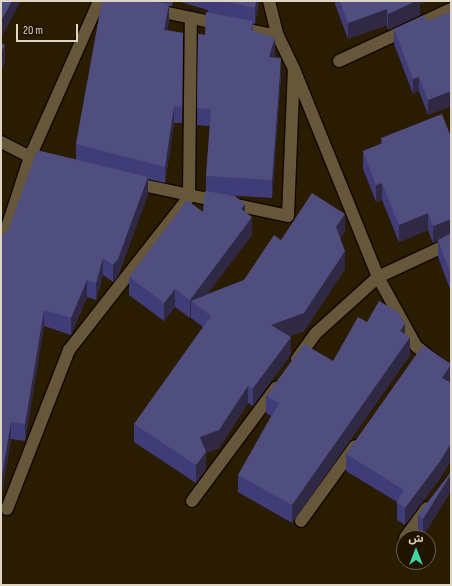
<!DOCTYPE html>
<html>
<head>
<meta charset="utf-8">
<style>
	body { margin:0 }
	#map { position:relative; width:452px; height:586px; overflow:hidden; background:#291c01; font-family:"Sofia Sans Condensed","Noto Sans Arabic",sans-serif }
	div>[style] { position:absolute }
	.roads { filter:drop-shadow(1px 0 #120600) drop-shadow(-1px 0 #120600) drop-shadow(0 1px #120600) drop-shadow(0 -1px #120600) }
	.street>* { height:12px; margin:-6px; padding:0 6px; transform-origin:6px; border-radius:6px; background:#66573a }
	.wall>* { inset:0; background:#3f3c77 }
	.shaded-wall>* { inset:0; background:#2f2944 }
	.building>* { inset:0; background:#504d7f }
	span { translate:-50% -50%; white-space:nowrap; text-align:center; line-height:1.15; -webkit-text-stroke:3.5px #201300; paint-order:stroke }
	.frame { position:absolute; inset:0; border:2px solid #ded5c5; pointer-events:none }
	.north { position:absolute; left:396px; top:530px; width:40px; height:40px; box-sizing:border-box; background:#201300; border:1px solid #6c614f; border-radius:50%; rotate:0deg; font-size:11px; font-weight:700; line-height:16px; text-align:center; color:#ded5c5 }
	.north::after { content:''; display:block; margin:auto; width:14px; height:18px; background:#3fd4a2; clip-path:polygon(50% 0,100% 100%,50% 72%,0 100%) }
	.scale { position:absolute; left:16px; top:24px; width:62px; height:18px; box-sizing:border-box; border:2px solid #ded5c5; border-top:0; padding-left:5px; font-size:12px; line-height:14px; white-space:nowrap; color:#ded5c5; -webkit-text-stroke:3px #201300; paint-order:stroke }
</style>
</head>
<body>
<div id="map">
	<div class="roads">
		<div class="street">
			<i style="left:269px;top:1px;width:36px;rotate:76deg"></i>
			<i style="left:278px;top:36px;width:37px;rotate:64deg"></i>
			<i style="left:294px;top:69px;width:224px;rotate:68deg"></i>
			<i style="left:378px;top:277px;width:79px;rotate:61.2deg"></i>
			<i style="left:416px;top:346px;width:45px;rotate:38.7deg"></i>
			<i style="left:154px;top:10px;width:67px;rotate:12deg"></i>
			<i style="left:240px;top:28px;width:39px;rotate:12deg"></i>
			<i style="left:339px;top:61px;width:123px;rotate:-24.9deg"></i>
			<i style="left:1px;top:142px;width:33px;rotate:27deg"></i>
			<i style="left:30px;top:157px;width:20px;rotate:15deg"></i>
			<i style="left:133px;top:183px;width:158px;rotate:12deg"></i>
			<i style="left:288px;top:216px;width:147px;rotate:-87.7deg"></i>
			<i style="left:1px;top:246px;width:94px;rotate:-72deg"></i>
			<i style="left:30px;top:157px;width:171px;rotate:-66.1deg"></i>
			<i style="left:297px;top:359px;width:32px;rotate:-54deg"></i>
			<i style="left:316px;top:333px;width:84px;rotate:-42.1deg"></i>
			<i style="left:378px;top:277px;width:81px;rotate:-25deg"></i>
			<i style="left:192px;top:501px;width:141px;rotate:-53.4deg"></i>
			<i style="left:7px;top:509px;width:171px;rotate:-68.7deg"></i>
			<i style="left:69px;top:350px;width:194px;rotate:-51.9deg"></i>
			<i style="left:189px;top:197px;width:179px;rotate:-89.4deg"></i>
			<i style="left:301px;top:521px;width:92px;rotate:-54.2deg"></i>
			<i style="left:405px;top:538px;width:37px;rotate:-54deg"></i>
		</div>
	</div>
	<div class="wall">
		<i style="clip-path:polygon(102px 1px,173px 1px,172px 6px,169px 6px,169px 21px,167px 30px,183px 33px,182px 123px,174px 123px,165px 183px,148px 179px,148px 194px,118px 276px,113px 282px,103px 275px,96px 300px,87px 297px,71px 335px,44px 326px,25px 441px,11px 439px,1px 498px,1px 236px,8px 231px,76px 159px,76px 144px)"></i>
		<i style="clip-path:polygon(177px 1px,259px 1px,255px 24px,253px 23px,253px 31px,275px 55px,274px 58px,281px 75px,272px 198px,226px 195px,245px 212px,252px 235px,207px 294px,244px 280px,281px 240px,345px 232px,340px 238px,345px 269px,304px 331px,290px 336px,291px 354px,253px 406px,248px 403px,219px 448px,206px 453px,206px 469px,196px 483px,134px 442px,134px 424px,203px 327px,191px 318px,191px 317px,190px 318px,175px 307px,164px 321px,129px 295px,129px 277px,203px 212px,206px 191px,206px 176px,210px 126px,197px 125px,198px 34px,205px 35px,208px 10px)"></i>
		<i style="clip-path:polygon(335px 1px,429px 1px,420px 4px,420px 15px,388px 30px,387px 25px,348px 39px,335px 4px)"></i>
		<i style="clip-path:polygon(451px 12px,451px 106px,428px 115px,419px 91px,413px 94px,394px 44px,394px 29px,427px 21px)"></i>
		<i style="clip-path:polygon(451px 137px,451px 292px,438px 257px,438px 241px,433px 243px,428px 230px,399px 242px,382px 200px,376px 202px,363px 169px,363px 151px,381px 144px,381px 138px)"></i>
		<i style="clip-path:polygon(405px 334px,410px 355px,292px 523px,238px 492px,238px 475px,271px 416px,266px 413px,266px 396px,333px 361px)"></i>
		<i style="clip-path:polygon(451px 364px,451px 382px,450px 383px,451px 383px,451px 460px,441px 477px,405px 525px,397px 520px,397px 502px,346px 471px,346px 454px)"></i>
		<i style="clip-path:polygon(451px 472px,451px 491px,423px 536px,418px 533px,418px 515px)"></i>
	</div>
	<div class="shaded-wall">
		<i style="clip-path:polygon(12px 1px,21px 1px,1px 38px,1px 21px)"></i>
		<i style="clip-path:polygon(256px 1px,259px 1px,255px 24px,255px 8px)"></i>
		<i style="clip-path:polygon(416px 1px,429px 1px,420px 4px,420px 15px,388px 30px,388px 14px)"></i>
		<i style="clip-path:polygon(169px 4px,169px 21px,164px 46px,164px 30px)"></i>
		<i style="clip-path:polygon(387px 9px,387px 25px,348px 39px,348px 23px)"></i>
		<i style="clip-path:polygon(275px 38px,275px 55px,269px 74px,269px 57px)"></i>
		<i style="clip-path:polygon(5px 45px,5px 63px,1px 70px,1px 52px)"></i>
		<i style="clip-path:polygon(281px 58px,281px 75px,272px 198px,272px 180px)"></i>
		<i style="clip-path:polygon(419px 77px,419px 91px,413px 94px,413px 79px)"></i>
		<i style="clip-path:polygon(451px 91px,451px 106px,428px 115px,428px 100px)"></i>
		<i style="clip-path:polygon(174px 106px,174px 123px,165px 183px,165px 167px)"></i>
		<i style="clip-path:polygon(148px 177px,148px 194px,118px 276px,113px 282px,113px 265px)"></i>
		<i style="clip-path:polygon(382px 183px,382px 200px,376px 202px,376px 185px)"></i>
		<i style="clip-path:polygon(245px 204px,245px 221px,241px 209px)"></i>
		<i style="clip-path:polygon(428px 213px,428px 230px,399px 242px,399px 225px)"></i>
		<i style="clip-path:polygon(345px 214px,345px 232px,336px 244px,336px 227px)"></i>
		<i style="clip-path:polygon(252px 217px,252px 235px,198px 306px,191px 301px,191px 317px,190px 318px,190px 300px)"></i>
		<i style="clip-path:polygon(451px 219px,451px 236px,433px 243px,433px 226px)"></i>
		<i style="clip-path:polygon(345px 251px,345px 269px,304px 331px,271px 343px,271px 325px)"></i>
		<i style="clip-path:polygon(103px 258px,103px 275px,96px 300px,96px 283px)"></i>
		<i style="clip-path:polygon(87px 280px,87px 297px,71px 335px,71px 318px)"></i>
		<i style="clip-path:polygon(175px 289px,175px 307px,164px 321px,164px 303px)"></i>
		<i style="clip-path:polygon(44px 310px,44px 326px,25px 441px,25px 424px)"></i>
		<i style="clip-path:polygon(405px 323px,405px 341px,400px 331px)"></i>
		<i style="clip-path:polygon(291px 337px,291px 354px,253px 406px,253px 388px)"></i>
		<i style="clip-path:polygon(410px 337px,410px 355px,292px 523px,292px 505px)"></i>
		<i style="clip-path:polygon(451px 364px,451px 382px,442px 396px,442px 378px)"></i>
		<i style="clip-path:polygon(248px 386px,248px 403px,219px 448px,206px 453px,206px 469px,196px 483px,196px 465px,200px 437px)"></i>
		<i style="clip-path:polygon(11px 422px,11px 439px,1px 498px,1px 481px)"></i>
		<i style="clip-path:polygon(451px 443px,451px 460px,441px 477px,405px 525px,405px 508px)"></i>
		<i style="clip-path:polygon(451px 474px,451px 491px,423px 536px,423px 519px)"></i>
	</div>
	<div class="building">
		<i style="clip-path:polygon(1px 1px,12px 1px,1px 21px)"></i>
		<i style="clip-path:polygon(102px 1px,147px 1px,169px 4px,164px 30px,183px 33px,182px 107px,174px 106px,165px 167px,76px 144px)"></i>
		<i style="clip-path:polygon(223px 1px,256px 1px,255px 8px)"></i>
		<i style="clip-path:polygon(340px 1px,416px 1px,388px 14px,387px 9px,348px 23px)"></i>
		<i style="clip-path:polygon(206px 12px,253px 21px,251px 30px,275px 38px,269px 57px,281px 58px,272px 180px,206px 176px,211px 109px,197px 108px,198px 34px,205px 35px)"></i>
		<i style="clip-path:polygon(451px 12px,451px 91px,428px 100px,419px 77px,413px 79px,394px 29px,425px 15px,427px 21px)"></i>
		<i style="clip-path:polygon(1px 43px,5px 45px,1px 52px)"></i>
		<i style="clip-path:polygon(442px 114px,451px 137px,451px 219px,433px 226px,428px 213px,399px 225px,382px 183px,376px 185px,363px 151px,383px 143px,381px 138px)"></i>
		<i style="clip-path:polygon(37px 150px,148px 177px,118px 259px,113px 265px,103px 258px,96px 283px,87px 280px,71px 318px,44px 310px,25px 424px,11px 422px,1px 481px,1px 236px,8px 231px)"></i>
		<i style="clip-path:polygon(205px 191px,235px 196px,245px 204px,241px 209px,252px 217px,190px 300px,175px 289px,164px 303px,129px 277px,187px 200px,203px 212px)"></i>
		<i style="clip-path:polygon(312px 193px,345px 214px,336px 227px,345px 251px,304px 313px,271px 325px,291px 337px,253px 388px,248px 386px,219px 430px,200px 437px,206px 452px,196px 465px,134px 424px,211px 316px,191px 301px,244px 280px,274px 235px,281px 240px)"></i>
		<i style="clip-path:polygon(451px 233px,451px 275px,438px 240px)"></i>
		<i style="clip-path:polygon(379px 301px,398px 312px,405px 323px,400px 331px,410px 337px,292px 505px,238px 475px,279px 403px,266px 396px,304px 344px,333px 361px,358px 317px,367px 322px)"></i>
		<i style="clip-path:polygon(423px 345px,451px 364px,442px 378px,451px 383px,451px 443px,441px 460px,405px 508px,397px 502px,404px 490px,346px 454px)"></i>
		<i style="clip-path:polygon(451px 472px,451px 474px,423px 519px,418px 515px)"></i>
	</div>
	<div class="frame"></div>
	<div class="north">ش</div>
	<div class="scale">20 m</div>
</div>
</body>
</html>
